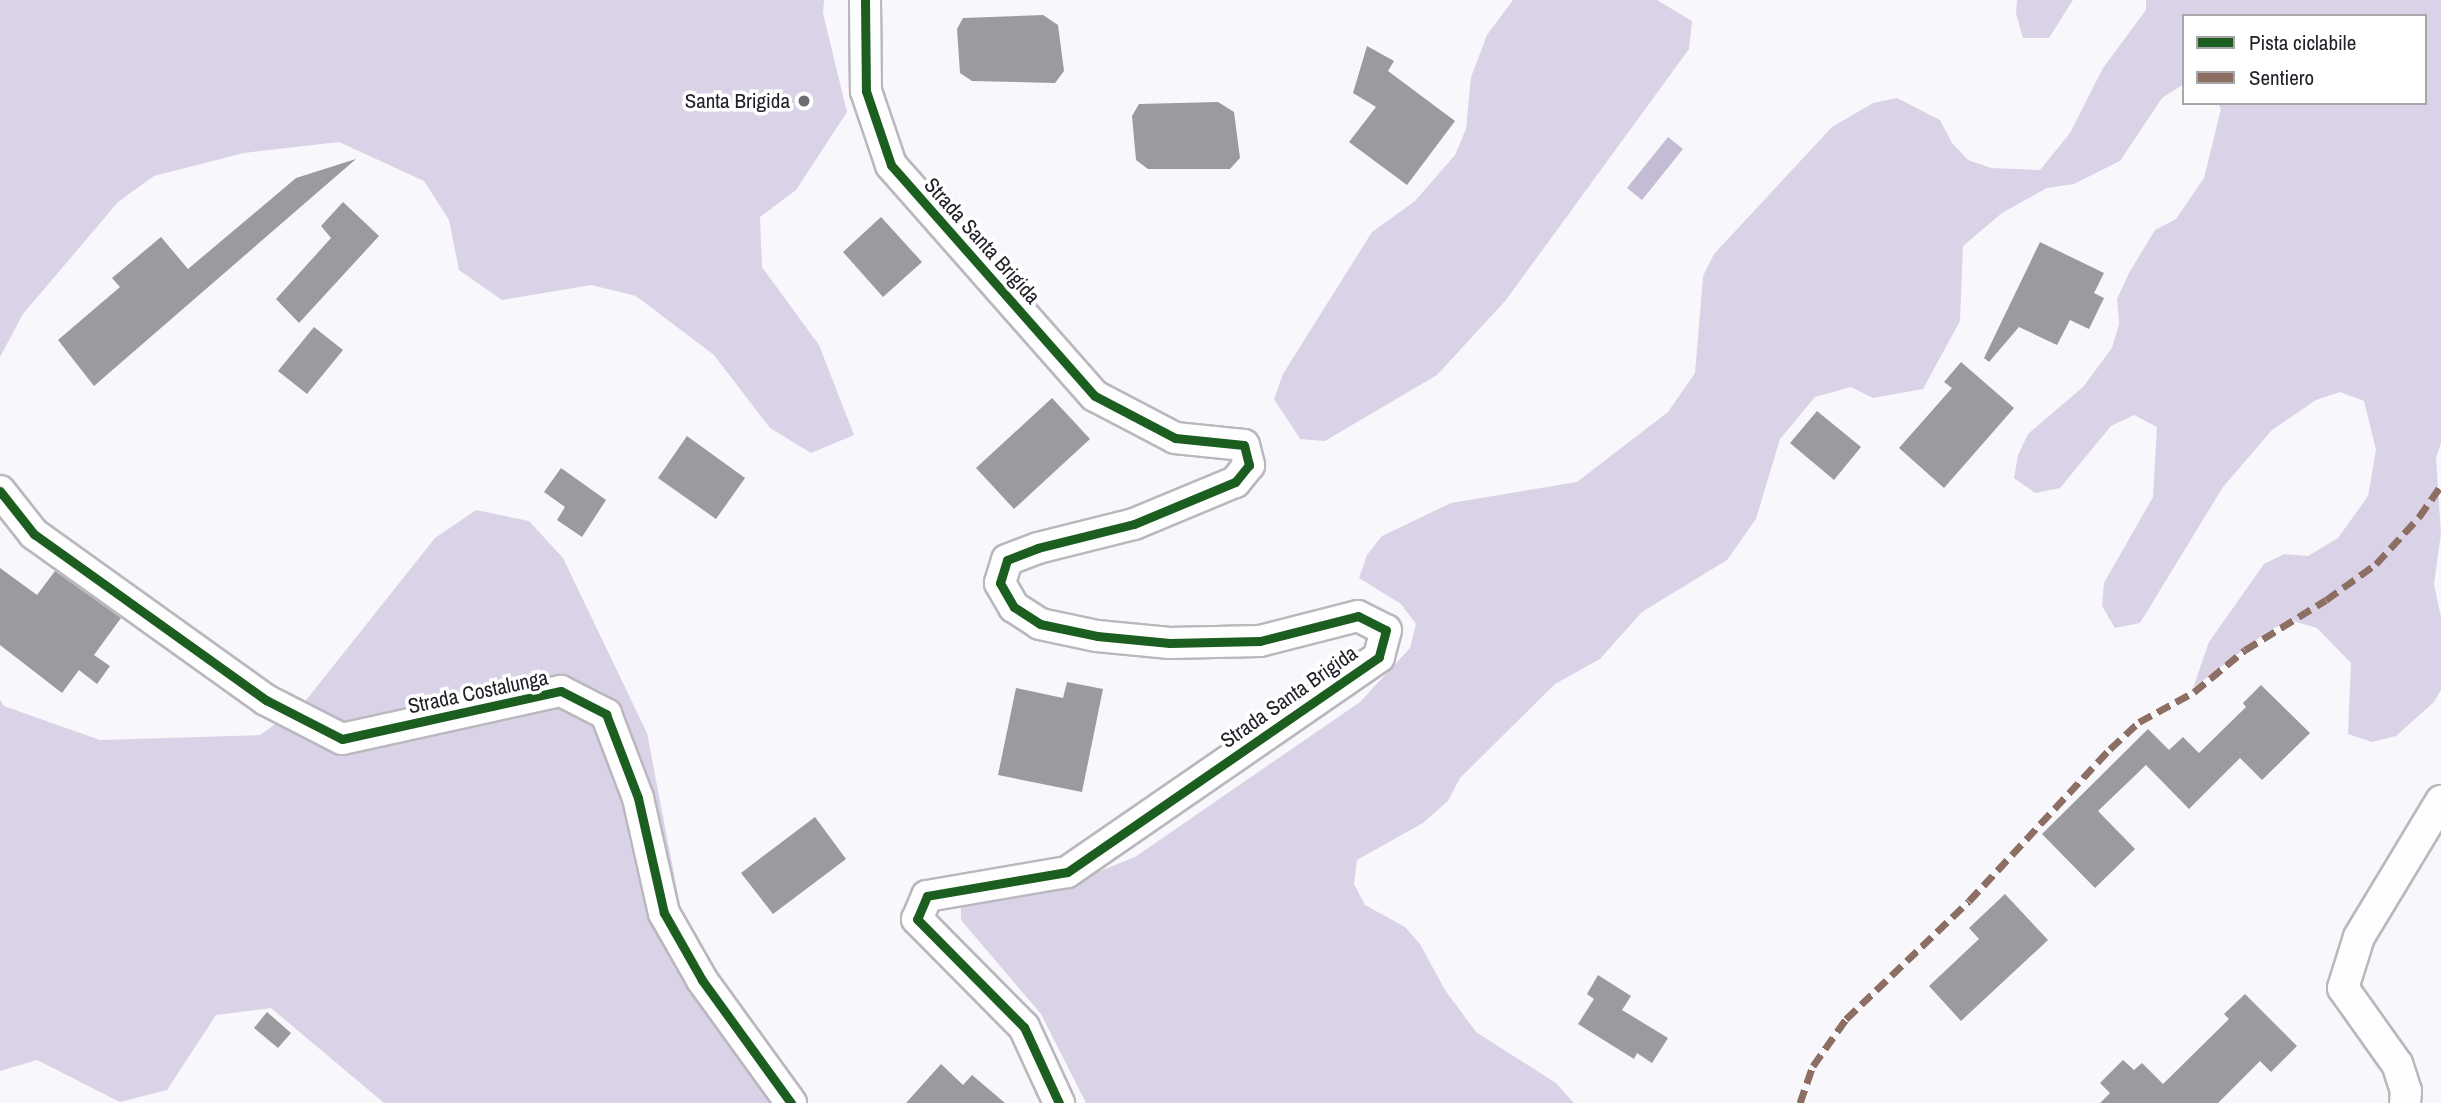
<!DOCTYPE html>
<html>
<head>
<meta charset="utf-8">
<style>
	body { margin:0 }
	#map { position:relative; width:2441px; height:1103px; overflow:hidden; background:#f8f7fb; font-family:"Archivo Narrow",sans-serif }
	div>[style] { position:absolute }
	.forest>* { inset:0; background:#dad3e7 }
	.water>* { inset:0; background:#c4bbd4 }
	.building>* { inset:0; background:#9b9a9e }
	.roads { filter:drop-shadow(2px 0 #bab8be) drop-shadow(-2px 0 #bab8be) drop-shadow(0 2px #bab8be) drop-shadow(0 -2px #bab8be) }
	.street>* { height:30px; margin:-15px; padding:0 15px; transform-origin:15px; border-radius:15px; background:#fefefe }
	.quiet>* { height:7px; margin-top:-3.5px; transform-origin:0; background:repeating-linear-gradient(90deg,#8d6e63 0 14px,transparent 0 21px) }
	.cycleway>* { height:9px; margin:-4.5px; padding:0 4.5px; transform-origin:4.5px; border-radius:4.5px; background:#1b5e20 }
	.dots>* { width:19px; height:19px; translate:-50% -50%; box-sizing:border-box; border:4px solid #fff; border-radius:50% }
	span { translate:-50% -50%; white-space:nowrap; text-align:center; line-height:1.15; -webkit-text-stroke:7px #fff; paint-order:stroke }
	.poi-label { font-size:21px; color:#232028 }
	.right { translate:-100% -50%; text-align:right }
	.street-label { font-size:21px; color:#232028 }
	.legend { position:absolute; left:2182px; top:14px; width:245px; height:91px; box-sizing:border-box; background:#fff; border:2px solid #a7a6a9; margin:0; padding:9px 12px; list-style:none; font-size:21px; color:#232028 }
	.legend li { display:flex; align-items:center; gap:14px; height:35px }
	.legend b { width:35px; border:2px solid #a7a6a9 }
</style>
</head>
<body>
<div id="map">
	<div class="forest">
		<i style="clip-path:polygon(0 0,824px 0,823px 13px,847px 112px,796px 190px,760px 217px,762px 267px,819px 345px,854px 435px,811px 453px,770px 428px,714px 355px,636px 296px,591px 285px,502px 300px,459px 270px,449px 220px,424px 181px,339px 142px,244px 153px,154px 176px,118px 202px,23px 314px,0 357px)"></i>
		<i style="clip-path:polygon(1513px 0,1657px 0,1692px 21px,1689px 49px,1506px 300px,1437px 375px,1325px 441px,1300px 439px,1274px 399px,1283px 374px,1372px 232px,1415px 201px,1455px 155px,1466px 129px,1471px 77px,1487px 35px)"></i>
		<i style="clip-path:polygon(2017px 0,2073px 0,2049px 38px,2023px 38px,2016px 14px)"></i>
		<i style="clip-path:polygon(2146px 0,2441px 0,2441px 443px,2436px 458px,2441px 533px,2434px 584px,2441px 617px,2441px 690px,2434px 702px,2396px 736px,2372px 742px,2348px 734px,2351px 663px,2317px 628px,2290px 620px,2267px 632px,2193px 688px,2209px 642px,2264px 564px,2284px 554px,2308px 556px,2338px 538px,2368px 496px,2376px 450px,2364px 401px,2340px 392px,2316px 400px,2272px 430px,2223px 487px,2140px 623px,2115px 628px,2102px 606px,2104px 583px,2153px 497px,2157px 427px,2134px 415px,2111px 426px,2060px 488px,2035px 493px,2014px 478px,2018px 455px,2028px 434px,2083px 387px,2112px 348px,2119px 324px,2117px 299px,2129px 273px,2155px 230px,2176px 219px,2204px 178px,2221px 109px,2218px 103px,2425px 103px,2425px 16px,2184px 16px,2184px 84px,2162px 98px,2120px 161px,2074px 184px,2047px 188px,2002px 213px,1963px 246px,1960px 321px,1923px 389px,1873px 398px,1851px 387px,1815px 397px,1780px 439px,1756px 519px,1727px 560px,1642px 612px,1600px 659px,1555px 684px,1460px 778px,1448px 801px,1423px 823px,1357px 860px,1354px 884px,1365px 905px,1405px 927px,1420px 944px,1445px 990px,1476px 1032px,1556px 1083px,1574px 1103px,1086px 1103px,1041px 1014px,961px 920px,961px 902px,1027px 889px,1050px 891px,1135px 857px,1360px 702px,1410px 648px,1416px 624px,1401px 604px,1359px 578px,1367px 555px,1382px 536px,1451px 503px,1577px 482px,1668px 412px,1695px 373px,1703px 276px,1714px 254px,1832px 127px,1873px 103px,1897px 98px,1940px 120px,1952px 143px,1968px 160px,1991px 168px,2040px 170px,2070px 133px,2103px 68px,2146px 10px)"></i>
		<i style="clip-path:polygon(476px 510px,529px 521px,563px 558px,647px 733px,683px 921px,798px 1103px,384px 1103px,271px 1008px,216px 1015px,167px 1090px,120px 1102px,37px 1060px,0 1071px,0 700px,4px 706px,100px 740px,260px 735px,303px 704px,435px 538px)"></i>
	</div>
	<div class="water">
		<i style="clip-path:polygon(1668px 137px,1683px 149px,1642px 200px,1627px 188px)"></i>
	</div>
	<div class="building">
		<i style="clip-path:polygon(1043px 15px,1058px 25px,1064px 71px,1055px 83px,972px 81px,960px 73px,957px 29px,963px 18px)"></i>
		<i style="clip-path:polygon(1367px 46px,1394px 61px,1388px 71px,1455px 121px,1407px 185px,1349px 142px,1376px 107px,1353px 93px)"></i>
		<i style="clip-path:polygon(1218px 102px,1234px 112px,1240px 158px,1230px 169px,1148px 169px,1136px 160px,1132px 116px,1139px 104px)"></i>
		<i style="clip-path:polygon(356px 159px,94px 386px,58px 340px,120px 287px,112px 278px,161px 237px,188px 269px,296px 178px)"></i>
		<i style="clip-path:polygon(343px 202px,379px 236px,299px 323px,276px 299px,331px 238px,321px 226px)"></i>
		<i style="clip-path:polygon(881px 217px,922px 262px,883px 297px,843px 252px)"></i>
		<i style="clip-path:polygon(2040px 242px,2104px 273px,2094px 293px,2104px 298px,2089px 329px,2070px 320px,2057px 345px,2019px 327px,1989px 362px,1984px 358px)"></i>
		<i style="clip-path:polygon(314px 327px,343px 350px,307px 394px,278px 371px)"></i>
		<i style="clip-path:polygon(1961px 362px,2014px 408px,1944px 488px,1899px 448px,1952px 388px,1944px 382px)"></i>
		<i style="clip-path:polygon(1052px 398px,1090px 439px,1014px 509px,976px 468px)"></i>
		<i style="clip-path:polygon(1817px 411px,1861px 447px,1834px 480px,1790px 443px)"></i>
		<i style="clip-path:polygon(687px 436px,745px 478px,716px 519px,658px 478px)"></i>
		<i style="clip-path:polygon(561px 468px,606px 500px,582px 537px,557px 520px,565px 507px,544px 492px)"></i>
		<i style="clip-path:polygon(0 568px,37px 595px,55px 571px,121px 618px,94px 655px,110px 666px,97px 684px,79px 670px,62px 693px,0 645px)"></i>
		<i style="clip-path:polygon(1067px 682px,1103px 689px,1082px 792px,998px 775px,1016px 688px,1063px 698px)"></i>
		<i style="clip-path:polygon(2261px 685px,2310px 733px,2262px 780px,2240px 758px,2189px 809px,2146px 765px,2098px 811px,2135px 849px,2095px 888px,2042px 834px,2148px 729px,2169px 750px,2183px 737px,2199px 753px,2246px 707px,2243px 703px)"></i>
		<i style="clip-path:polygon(815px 817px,846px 859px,773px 914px,741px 873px)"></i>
		<i style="clip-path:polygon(2005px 894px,2048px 940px,1961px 1021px,1929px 986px,1979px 939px,1969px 928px)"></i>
		<i style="clip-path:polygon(1598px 975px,1631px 996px,1622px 1010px,1668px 1038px,1652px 1063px,1637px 1053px,1634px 1059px,1578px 1024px,1594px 999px,1587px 994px)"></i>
		<i style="clip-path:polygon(2245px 994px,2297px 1046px,2271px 1072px,2260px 1061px,2218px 1103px,2100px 1103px,2110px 1093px,2100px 1083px,2123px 1060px,2134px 1070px,2142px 1063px,2163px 1084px,2229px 1019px,2224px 1014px)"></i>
		<i style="clip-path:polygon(267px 1012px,291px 1033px,278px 1048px,254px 1028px)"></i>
		<i style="clip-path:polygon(941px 1064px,963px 1085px,972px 1075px,1005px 1103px,906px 1103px)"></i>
	</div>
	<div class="roads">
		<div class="street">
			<i style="left:865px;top:0;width:91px;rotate:89.4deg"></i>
			<i style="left:866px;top:91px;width:78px;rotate:71.3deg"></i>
			<i style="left:891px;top:165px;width:308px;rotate:48.6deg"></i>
			<i style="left:1095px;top:396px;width:90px;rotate:27.7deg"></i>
			<i style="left:1175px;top:438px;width:69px;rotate:5.8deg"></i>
			<i style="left:1244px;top:445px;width:21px;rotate:76deg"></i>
			<i style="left:1249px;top:465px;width:22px;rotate:129deg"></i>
			<i style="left:1235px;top:482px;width:109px;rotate:157.4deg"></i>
			<i style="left:1134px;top:524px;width:99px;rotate:166deg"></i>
			<i style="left:1038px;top:548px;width:33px;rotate:159deg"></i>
			<i style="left:1007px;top:560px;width:24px;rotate:107deg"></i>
			<i style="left:1000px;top:583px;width:28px;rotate:60deg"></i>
			<i style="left:1014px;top:607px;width:31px;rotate:33deg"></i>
			<i style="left:1040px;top:624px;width:58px;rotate:11.9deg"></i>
			<i style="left:1097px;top:636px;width:73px;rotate:5.5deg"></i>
			<i style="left:1170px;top:643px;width:90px;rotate:-1.3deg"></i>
			<i style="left:1260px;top:641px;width:101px;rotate:-14.3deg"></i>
			<i style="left:1358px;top:616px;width:31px;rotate:27deg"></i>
			<i style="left:1386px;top:630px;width:28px;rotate:105deg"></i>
			<i style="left:1379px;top:657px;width:379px;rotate:145.4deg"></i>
			<i style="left:1067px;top:872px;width:142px;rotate:170.3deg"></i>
			<i style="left:927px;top:896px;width:25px;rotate:113deg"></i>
			<i style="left:917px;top:919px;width:152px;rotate:45.3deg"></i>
			<i style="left:1024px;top:1027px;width:84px;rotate:65.3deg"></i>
			<i style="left:0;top:491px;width:55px;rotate:51.7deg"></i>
			<i style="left:34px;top:534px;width:285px;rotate:35.6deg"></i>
			<i style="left:266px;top:700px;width:85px;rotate:27.2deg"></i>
			<i style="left:342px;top:739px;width:224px;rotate:-12.4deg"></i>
			<i style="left:561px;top:691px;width:51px;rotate:27.1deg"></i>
			<i style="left:606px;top:714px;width:90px;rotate:69.1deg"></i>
			<i style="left:638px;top:798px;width:118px;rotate:77.3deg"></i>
			<i style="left:664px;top:913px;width:77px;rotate:60.4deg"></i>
			<i style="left:702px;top:980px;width:152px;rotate:54.1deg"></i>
			<i style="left:2405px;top:1103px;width:12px;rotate:-85deg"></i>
			<i style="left:2406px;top:1091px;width:28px;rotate:-108deg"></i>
			<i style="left:2397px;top:1064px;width:93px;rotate:-125.4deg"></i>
			<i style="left:2343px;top:988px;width:53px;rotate:-72.6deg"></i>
			<i style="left:2359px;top:937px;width:159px;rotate:-58.9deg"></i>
		</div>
	</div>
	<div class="quiet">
		<i style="left:1800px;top:1103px;width:39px;rotate:-71deg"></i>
		<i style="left:1813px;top:1066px;width:57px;rotate:-54.9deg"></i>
		<i style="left:1846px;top:1019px;width:170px;rotate:-43.8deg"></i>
		<i style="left:1969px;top:901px;width:207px;rotate:-47.2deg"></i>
		<i style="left:2110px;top:749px;width:40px;rotate:-43deg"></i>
		<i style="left:2139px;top:722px;width:63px;rotate:-28.6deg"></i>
		<i style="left:2194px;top:692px;width:66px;rotate:-39.5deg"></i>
		<i style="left:2245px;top:650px;width:95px;rotate:-31.7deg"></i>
		<i style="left:2326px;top:600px;width:62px;rotate:-35.8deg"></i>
		<i style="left:2376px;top:564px;width:64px;rotate:-47.5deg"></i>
		<i style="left:2419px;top:517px;width:38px;rotate:-55deg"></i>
	</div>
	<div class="cycleway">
		<i style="left:865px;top:0;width:91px;rotate:89.4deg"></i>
		<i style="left:866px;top:91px;width:78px;rotate:71.3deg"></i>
		<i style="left:891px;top:165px;width:308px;rotate:48.6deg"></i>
		<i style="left:1095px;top:396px;width:90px;rotate:27.7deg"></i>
		<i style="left:1175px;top:438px;width:69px;rotate:5.8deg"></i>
		<i style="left:1244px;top:445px;width:21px;rotate:76deg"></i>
		<i style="left:1249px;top:465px;width:22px;rotate:129deg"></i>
		<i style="left:1235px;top:482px;width:109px;rotate:157.4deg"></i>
		<i style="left:1134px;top:524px;width:99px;rotate:166deg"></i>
		<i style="left:1038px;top:548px;width:33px;rotate:159deg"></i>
		<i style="left:1007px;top:560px;width:24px;rotate:107deg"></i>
		<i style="left:1000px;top:583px;width:28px;rotate:60deg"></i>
		<i style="left:1014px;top:607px;width:31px;rotate:33deg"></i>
		<i style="left:1040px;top:624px;width:58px;rotate:11.9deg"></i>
		<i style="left:1097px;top:636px;width:73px;rotate:5.5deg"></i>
		<i style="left:1170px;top:643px;width:90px;rotate:-1.3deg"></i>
		<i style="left:1260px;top:641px;width:101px;rotate:-14.3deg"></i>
		<i style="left:1358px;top:616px;width:31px;rotate:27deg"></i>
		<i style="left:1386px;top:630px;width:28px;rotate:105deg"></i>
		<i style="left:1379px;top:657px;width:379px;rotate:145.4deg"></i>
		<i style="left:1067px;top:872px;width:142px;rotate:170.3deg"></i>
		<i style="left:927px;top:896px;width:25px;rotate:113deg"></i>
		<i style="left:917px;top:919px;width:152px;rotate:45.3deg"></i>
		<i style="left:1024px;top:1027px;width:84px;rotate:65.3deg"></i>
		<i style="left:0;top:491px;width:55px;rotate:51.7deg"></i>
		<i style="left:34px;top:534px;width:285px;rotate:35.6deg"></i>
		<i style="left:266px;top:700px;width:85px;rotate:27.2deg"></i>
		<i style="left:342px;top:739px;width:224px;rotate:-12.4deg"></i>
		<i style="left:561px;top:691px;width:51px;rotate:27.1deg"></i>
		<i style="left:606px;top:714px;width:90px;rotate:69.1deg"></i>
		<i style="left:638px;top:798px;width:118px;rotate:77.3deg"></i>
		<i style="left:664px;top:913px;width:77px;rotate:60.4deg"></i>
		<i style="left:702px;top:980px;width:152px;rotate:54.1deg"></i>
	</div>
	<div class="dots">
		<i style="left:804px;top:101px;background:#6e6b72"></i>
	</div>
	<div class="poi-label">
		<span class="right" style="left:790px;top:101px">Santa Brigida</span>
	</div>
	<div class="street-label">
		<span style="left:982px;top:241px;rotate:48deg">Strada Santa Brigida</span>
		<span style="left:478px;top:692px;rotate:-12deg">Strada Costalunga</span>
		<span style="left:1289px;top:697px;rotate:-35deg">Strada Santa Brigida</span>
	</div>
	<ul class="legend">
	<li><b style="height:9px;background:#1b5e20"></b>Pista ciclabile</li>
	<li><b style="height:9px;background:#8d6e63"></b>Sentiero</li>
	</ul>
</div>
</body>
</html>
